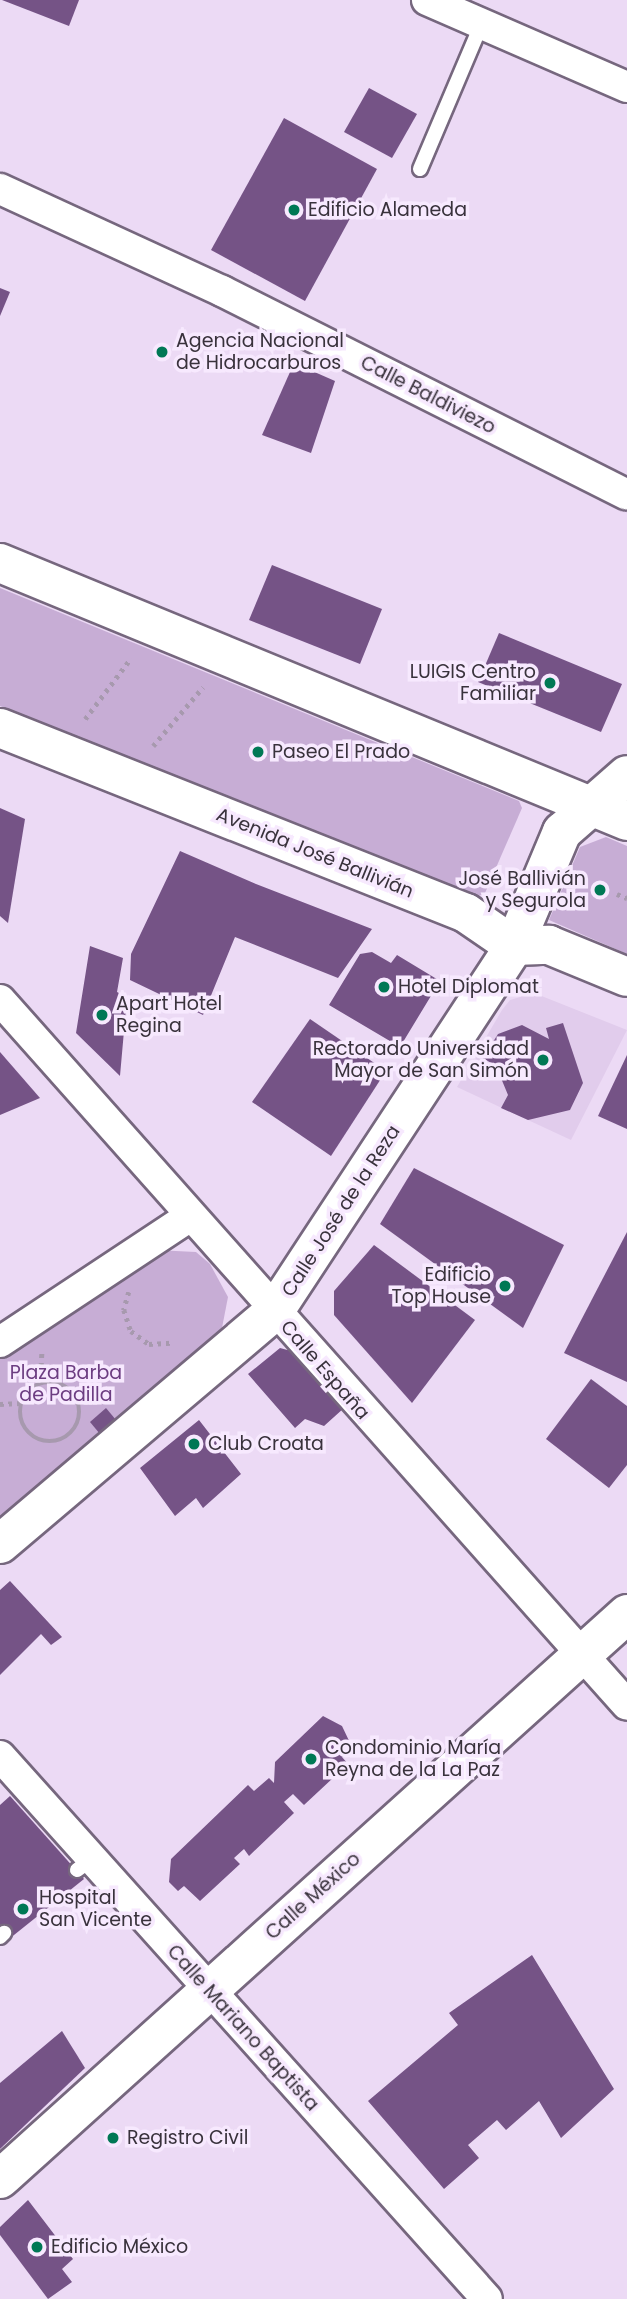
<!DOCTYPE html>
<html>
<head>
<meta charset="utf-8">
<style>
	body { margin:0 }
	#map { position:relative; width:627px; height:2299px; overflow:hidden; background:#ecdaf5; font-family:Poppins,sans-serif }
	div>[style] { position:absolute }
	.built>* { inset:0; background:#e1ccec }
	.green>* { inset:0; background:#c7add5 }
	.building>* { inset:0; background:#755386 }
	.path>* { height:4.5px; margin-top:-2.25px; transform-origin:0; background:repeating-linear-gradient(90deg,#a799ae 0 3.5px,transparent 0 8.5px) }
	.path>.ring { margin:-2.25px; padding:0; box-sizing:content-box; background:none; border:4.5px solid #a799ae; border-radius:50% }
	.roads { filter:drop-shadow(2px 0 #76677e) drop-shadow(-2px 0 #76677e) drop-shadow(0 2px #76677e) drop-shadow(0 -2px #76677e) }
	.service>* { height:14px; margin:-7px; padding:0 7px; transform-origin:7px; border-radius:7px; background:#fff }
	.minor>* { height:30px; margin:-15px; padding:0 15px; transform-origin:15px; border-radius:15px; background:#fff }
	.secondary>* { height:38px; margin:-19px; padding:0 19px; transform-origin:19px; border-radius:19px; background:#fff }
	.primary>* { height:38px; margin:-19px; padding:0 19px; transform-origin:19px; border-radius:19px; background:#fff }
	.dots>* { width:19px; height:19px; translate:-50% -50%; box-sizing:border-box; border:4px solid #f7e9fe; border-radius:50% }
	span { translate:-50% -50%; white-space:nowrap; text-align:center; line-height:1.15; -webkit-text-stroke:7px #f7e9fe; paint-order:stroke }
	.poi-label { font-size:19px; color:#39323c }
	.left { translate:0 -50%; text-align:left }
	.right { translate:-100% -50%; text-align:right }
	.street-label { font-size:19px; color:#39323c }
	.park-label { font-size:19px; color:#6c3d81 }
</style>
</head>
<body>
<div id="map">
	<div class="built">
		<i style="clip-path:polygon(534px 993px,627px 1030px,571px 1140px,457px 1087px,502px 1010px,510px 1000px)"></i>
	</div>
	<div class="green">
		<i style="clip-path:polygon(0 588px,519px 801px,522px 808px,485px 893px,477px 897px,0 706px)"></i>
		<i style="clip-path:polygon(606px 837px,627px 846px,627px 954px,549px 920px,580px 847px)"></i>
		<i style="clip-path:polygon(155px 1250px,196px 1252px,210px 1264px,228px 1297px,221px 1333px,0 1521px,0 1352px)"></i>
	</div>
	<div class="building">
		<i style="clip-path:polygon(2px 0,79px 0,69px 26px)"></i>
		<i style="clip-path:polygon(369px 88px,417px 114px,392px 158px,344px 132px)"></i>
		<i style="clip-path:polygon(284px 118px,377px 169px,305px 301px,211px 250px)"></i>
		<i style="clip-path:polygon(0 288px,10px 292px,0 316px)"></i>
		<i style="clip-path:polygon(294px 363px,335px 381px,311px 453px,262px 435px)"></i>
		<i style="clip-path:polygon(272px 565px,382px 609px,360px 664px,249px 620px)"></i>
		<i style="clip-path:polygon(499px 633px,622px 684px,601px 732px,478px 682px)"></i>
		<i style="clip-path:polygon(0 808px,25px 819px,8px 923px,0 916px)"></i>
		<i style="clip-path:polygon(180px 851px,256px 884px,372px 929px,338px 978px,235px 937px,203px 1015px,130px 980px,131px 954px)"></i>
		<i style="clip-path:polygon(90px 946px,123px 958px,117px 992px,127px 997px,120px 1076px,76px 1033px)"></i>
		<i style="clip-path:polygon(372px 952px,391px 963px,397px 955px,440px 981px,400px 1047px,329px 1005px,360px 954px)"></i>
		<i style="clip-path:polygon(310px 1019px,386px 1071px,331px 1156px,252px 1102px)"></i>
		<i style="clip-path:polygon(563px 1023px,583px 1083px,570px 1110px,528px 1120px,501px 1108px,508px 1095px,496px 1066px,483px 1058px,498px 1034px,522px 1025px,549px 1039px,546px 1028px)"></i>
		<i style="clip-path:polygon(0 1052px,40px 1098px,0 1115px)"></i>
		<i style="clip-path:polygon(627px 1055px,627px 1129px,598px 1116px)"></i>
		<i style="clip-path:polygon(414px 1168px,564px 1245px,523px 1328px,380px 1224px)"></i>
		<i style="clip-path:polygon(627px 1232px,627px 1382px,564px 1353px)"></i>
		<i style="clip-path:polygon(374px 1245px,475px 1320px,412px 1403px,334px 1315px,334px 1291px)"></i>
		<i style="clip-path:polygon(280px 1348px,295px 1352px,344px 1408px,324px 1426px,305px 1419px,295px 1428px,248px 1374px)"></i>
		<i style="clip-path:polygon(591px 1379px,627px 1406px,627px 1465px,609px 1488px,546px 1439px)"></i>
		<i style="clip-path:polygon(106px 1408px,116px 1420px,100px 1434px,90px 1422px)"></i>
		<i style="clip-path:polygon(199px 1420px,241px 1474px,203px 1508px,196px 1498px,175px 1516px,140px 1468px)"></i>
		<i style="clip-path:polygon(10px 1581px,62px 1637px,51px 1645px,41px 1634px,0 1675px,0 1590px)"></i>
		<i style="clip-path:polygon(323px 1716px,342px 1726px,352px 1747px,342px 1757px,348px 1764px,304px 1805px,293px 1794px,284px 1802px,294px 1813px,249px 1856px,244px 1849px,234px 1858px,240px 1864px,200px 1901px,184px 1886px,178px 1891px,169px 1882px,171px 1859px,248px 1785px,254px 1791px,269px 1778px,274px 1783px,275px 1762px)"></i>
		<i style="clip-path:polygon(10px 1796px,84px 1879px,9px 1939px,0 1928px,0 1805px)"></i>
		<i style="clip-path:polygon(532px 1955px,614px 2089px,561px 2138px,539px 2101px,506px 2130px,497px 2120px,468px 2145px,479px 2158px,444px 2189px,368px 2101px,458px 2025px,449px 2013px)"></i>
		<i style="clip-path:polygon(62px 2031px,85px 2068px,0 2149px,0 2083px)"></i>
		<i style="clip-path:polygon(28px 2200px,73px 2259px,62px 2269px,72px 2282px,48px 2299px,0 2235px,0 2227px)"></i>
	</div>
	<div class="path">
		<i style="left:85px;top:719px;width:76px;rotate:-53deg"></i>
		<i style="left:153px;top:746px;width:77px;rotate:-49.7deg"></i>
		<i style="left:617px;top:894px;width:11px;rotate:22deg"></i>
		<i style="left:129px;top:1292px;width:19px;rotate:106deg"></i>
		<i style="left:124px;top:1310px;width:22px;rotate:72deg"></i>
		<i style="left:131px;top:1331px;width:22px;rotate:36deg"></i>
		<i style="left:149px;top:1344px;width:22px;rotate:-3deg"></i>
		<i class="ring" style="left:20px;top:1382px;width:55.5px;height:55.5px"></i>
		<i style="left:40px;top:1383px;width:34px;rotate:-87deg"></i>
		<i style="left:0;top:1404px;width:21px;rotate:-3deg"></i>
	</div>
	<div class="roads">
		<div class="service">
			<i style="left:420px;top:169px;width:159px;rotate:-67deg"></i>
			<i style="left:77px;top:1870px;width:17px;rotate:-36deg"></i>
			<i style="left:0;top:1937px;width:6px;rotate:-45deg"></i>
		</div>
		<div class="minor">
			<i style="left:427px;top:0;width:218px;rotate:23.5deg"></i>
			<i style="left:0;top:189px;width:244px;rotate:24.7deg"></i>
			<i style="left:222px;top:291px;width:453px;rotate:26.7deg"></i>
			<i style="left:0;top:1000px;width:943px;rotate:48.35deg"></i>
			<i style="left:0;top:1342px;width:227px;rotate:-33.5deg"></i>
			<i style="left:0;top:1756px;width:729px;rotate:48.11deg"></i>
		</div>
		<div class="secondary">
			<i style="left:0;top:1544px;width:359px;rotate:-40.3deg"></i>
			<i style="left:274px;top:1312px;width:438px;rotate:-56.7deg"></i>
			<i style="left:514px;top:946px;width:124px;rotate:-67.2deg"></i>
			<i style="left:562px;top:832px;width:86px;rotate:-41.2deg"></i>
			<i style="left:0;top:2179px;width:844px;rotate:-42.02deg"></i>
		</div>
		<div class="primary">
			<i style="left:0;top:563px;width:678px;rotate:22.37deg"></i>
			<i style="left:0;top:728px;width:501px;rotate:21.65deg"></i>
			<i style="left:466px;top:913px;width:58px;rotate:34.5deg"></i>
			<i style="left:514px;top:946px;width:35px;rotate:-2deg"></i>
			<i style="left:549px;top:945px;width:84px;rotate:22.3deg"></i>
		</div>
	</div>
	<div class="dots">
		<i style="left:294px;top:210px;background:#007855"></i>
		<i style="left:162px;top:352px;background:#007855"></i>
		<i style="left:550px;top:683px;background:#007855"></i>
		<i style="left:258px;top:752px;background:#007855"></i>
		<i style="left:600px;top:890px;background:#007855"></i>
		<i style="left:384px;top:987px;background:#007855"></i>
		<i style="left:102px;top:1015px;background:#007855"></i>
		<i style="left:543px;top:1060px;background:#007855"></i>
		<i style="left:505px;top:1286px;background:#007855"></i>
		<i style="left:194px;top:1444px;background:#007855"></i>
		<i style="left:311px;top:1759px;background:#007855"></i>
		<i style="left:23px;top:1909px;background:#007855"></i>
		<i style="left:113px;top:2138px;background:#007855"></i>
		<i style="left:37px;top:2247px;background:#007855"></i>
	</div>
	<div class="poi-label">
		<span class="left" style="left:308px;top:210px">Edificio Alameda</span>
		<span class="left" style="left:176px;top:352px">Agencia Nacional<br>de Hidrocarburos</span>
		<span class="right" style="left:536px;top:683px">LUIGIS Centro<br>Familiar</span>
		<span class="left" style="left:272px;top:752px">Paseo El Prado</span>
		<span class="right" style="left:586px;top:890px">José Ballivián<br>y Segurola</span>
		<span class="left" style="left:398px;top:987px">Hotel Diplomat</span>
		<span class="left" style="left:116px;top:1015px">Apart Hotel<br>Regina</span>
		<span class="right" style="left:529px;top:1060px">Rectorado Universidad<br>Mayor de San Simón</span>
		<span class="right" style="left:491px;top:1286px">Edificio<br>Top House</span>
		<span class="left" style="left:208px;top:1444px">Club Croata</span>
		<span class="left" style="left:325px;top:1759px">Condominio María<br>Reyna de la La Paz</span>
		<span class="left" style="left:39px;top:1909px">Hospital<br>San Vicente</span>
		<span class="left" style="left:127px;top:2138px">Registro Civil</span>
		<span class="left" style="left:51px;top:2247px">Edificio México</span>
	</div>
	<div class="street-label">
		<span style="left:428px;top:395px;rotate:27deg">Calle Baldiviezo</span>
		<span style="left:315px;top:853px;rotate:22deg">Avenida José Ballivián</span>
		<span style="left:341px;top:1211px;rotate:-57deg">Calle José de la Reza</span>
		<span style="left:325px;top:1370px;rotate:49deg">Calle España</span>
		<span style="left:313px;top:1896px;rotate:-42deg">Calle México</span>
		<span style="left:243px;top:2028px;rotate:48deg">Calle Mariano Baptista</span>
	</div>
	<div class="park-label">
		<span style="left:66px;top:1384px">Plaza Barba<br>de Padilla</span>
	</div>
</div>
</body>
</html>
